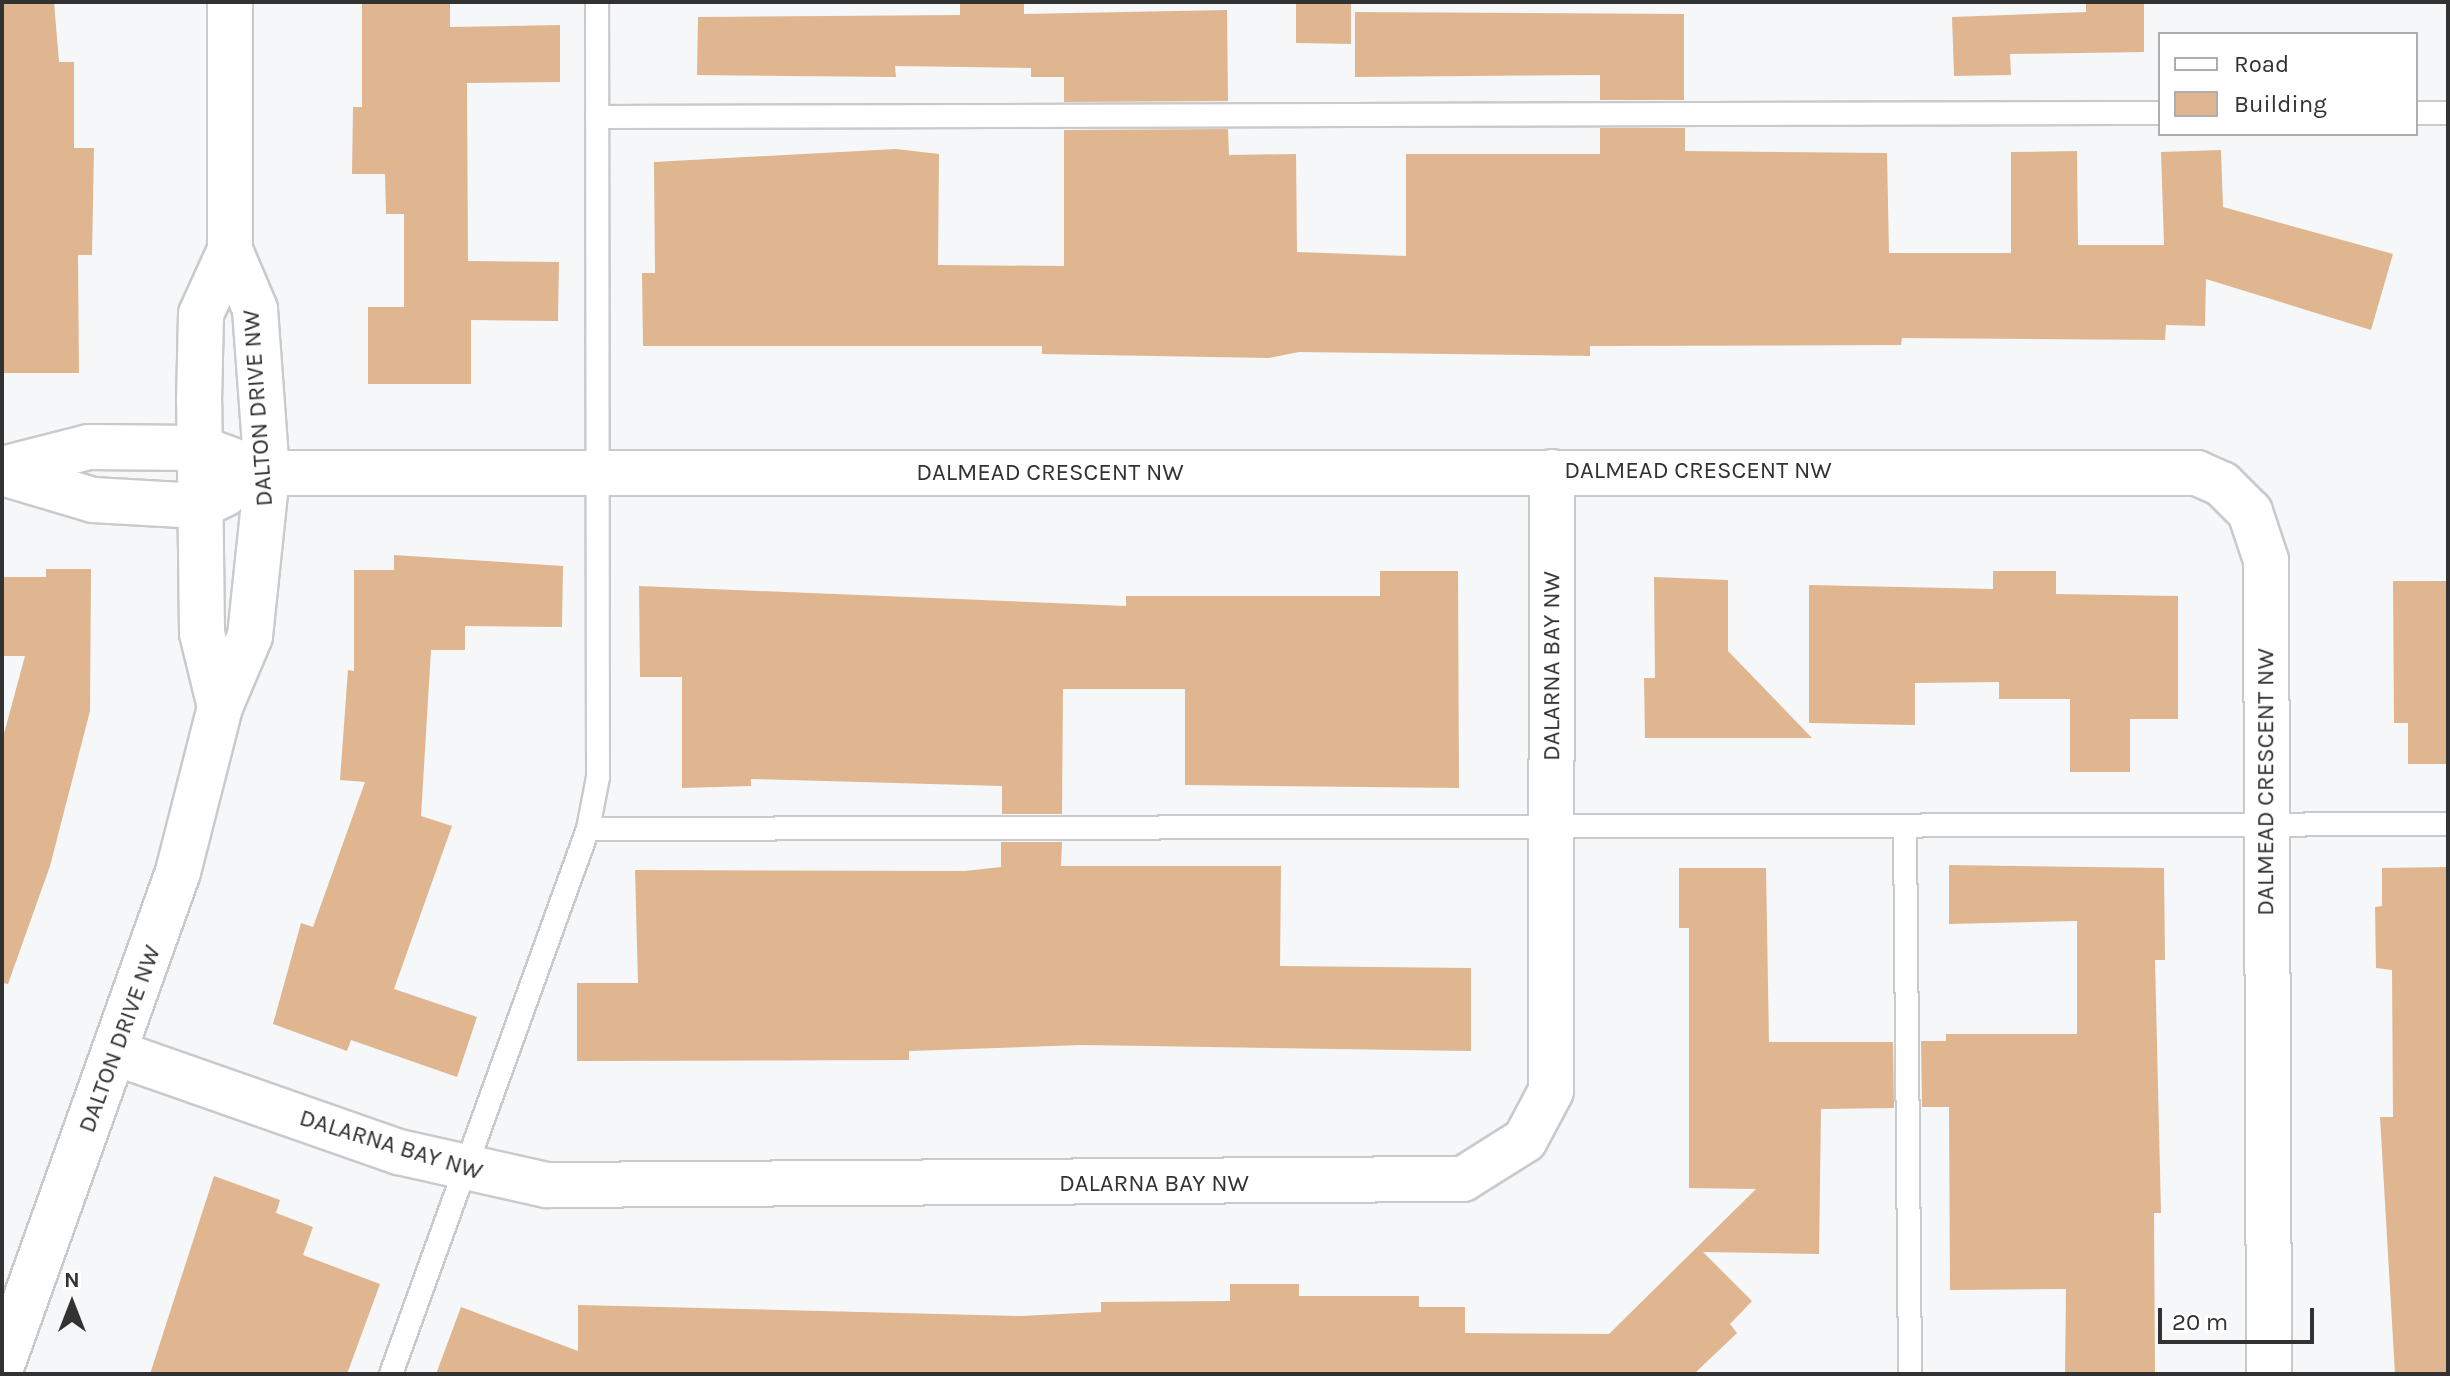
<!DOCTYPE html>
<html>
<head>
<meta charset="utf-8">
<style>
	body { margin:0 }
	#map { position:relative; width:2450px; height:1376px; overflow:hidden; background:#f5f7f8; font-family:Karla,sans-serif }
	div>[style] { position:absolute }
	.building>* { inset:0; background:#dfb690 }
	.roads { filter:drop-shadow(2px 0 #c9cacc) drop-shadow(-2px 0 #c9cacc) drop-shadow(0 2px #c9cacc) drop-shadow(0 -2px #c9cacc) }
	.lane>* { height:22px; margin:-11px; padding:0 11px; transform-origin:11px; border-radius:11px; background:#fff }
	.street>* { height:44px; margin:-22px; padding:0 22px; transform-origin:22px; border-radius:22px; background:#fff }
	span { translate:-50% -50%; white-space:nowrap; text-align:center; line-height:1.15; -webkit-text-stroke:6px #fff; paint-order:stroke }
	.street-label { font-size:24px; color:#323233 }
	.frame { position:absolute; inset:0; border:4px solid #323233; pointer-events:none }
	.legend { position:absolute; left:2158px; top:32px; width:260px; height:104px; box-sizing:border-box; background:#fff; border:2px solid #adadad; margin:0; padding:10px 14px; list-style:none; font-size:24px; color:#323233 }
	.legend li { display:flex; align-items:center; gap:16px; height:40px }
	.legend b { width:40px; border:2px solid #adadad }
	.north { position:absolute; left:32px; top:1264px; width:80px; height:80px; -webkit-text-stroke:6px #fff; paint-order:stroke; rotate:0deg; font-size:22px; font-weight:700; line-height:32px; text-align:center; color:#323233 }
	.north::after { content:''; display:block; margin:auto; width:28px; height:36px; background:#323233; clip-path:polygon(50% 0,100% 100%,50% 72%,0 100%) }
	.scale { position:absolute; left:2158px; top:1308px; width:156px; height:36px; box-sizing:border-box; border:4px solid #323233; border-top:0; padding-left:10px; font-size:24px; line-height:28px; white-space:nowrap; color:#323233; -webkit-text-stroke:6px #fff; paint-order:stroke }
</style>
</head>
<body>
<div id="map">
	<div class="building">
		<i style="clip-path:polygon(2px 2px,54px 2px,59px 62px,74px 62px,74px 148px,94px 148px,92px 255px,78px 255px,79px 373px,2px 373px)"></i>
		<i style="clip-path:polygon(362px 2px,450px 2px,450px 27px,560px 25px,560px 82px,467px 83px,468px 261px,559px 262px,558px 321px,471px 320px,471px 384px,368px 384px,368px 307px,404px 307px,404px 214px,386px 214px,385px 174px,352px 174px,353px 107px,362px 107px)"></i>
		<i style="clip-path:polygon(1296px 2px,1351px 2px,1351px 44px,1296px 43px)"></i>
		<i style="clip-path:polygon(2086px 2px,2144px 2px,2144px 52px,2010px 54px,2011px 75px,1954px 76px,1952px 17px,2086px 12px)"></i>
		<i style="clip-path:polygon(960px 3px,1024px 4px,1024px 14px,1227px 10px,1228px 101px,1064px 102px,1064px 77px,1031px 77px,1031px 68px,895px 66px,896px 77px,697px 75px,698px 17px,960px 15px)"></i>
		<i style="clip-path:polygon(1355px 12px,1684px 14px,1684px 100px,1600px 100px,1600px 75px,1355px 77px)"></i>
		<i style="clip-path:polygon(1600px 128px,1685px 128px,1685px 151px,1887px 153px,1889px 253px,2011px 253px,2011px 152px,2077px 151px,2078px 245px,2164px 245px,2161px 152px,2221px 150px,2223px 207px,2393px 254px,2371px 330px,2206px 279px,2205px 326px,2166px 325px,2165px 340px,1902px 338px,1901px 345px,1590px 346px,1590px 356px,1299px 352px,1269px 358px,1042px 354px,1042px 346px,643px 346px,642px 273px,655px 273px,654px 162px,896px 149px,939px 154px,938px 265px,1064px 266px,1064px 130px,1228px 129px,1229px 155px,1296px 154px,1297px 252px,1406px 256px,1406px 154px,1600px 154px)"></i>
		<i style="clip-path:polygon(394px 555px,563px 566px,562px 627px,465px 626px,465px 650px,431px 650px,421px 816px,452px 826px,394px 989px,477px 1017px,457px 1077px,351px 1040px,347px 1051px,273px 1024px,301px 923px,313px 927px,365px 782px,340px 780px,348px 670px,354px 671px,354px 570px,394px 570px)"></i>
		<i style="clip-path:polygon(46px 569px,91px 569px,90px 711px,50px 866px,8px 984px,2px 983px,2px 741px,25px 656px,2px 656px,2px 577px,46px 577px)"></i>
		<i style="clip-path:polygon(1380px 571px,1458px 571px,1459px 788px,1185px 785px,1185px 689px,1063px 689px,1062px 814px,1002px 814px,1002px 786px,751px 779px,751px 786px,682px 788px,682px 677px,640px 677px,639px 586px,1126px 606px,1126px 596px,1380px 596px)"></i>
		<i style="clip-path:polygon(1993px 571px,2056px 571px,2056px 594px,2178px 596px,2178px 719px,2130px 719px,2130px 772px,2070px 772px,2070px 699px,1999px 699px,1999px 682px,1915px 683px,1915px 725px,1809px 723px,1809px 585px,1993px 589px)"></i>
		<i style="clip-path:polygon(1654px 577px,1728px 580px,1728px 651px,1812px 738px,1645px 738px,1644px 678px,1655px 678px)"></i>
		<i style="clip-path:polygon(2393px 581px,2448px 581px,2448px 764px,2408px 764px,2408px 723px,2394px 723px)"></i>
		<i style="clip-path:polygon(1001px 842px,1062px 842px,1061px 866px,1281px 866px,1280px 966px,1471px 968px,1471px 1051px,1083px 1045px,909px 1051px,909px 1060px,577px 1061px,577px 983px,638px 983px,635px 870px,965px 871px,1001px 867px)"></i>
		<i style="clip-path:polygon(1949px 865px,2164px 868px,2165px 960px,2155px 960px,2161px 1213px,2154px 1213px,2155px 1374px,2065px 1374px,2066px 1289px,1950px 1290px,1949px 1107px,1922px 1107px,1921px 1041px,1946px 1041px,1946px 1034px,2077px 1034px,2077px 921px,1949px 924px)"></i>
		<i style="clip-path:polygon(2448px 867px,2448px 1374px,2395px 1374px,2380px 1117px,2393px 1117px,2392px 970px,2376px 968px,2375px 907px,2382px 906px,2382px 868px)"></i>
		<i style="clip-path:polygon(1679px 868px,1766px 868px,1769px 1042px,1893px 1042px,1894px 1108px,1821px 1109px,1819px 1254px,1703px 1252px,1752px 1301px,1730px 1324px,1737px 1333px,1694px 1374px,436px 1374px,461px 1307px,578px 1351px,578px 1305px,1021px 1316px,1101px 1312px,1101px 1302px,1230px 1301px,1230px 1284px,1299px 1284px,1299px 1296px,1419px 1296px,1419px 1307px,1465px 1307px,1465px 1333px,1609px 1334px,1756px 1189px,1689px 1188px,1689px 928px,1679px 928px)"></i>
		<i style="clip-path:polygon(214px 1176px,280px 1200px,276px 1213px,313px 1227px,303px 1255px,380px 1284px,347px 1374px,150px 1374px)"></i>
	</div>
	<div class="roads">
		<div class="lane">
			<i style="left:2416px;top:113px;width:32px"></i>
			<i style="left:597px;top:117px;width:1563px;rotate:-0.15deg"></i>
			<i style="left:588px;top:829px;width:1860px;rotate:-0.15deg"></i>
			<i style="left:1905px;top:829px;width:545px;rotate:89.47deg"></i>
			<i style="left:391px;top:1374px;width:580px;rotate:-70.13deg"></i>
			<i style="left:588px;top:829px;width:53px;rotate:-79.1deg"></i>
			<i style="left:598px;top:777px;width:775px;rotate:-90.07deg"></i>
		</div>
		<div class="street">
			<i style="left:2px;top:469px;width:90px;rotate:-14.2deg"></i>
			<i style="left:89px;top:447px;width:110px;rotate:0.5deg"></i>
			<i style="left:199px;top:448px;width:72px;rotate:20.2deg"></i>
			<i style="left:267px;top:473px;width:1930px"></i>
			<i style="left:2197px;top:473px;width:27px;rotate:24deg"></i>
			<i style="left:2222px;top:484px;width:40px;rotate:45deg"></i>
			<i style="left:2250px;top:512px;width:51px;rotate:71.6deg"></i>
			<i style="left:2266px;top:560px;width:814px;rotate:89.79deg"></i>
			<i style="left:2px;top:473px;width:95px;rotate:16.5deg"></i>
			<i style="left:93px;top:500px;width:106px;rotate:3.2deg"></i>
			<i style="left:199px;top:506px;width:29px;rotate:-25deg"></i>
			<i style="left:220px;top:707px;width:76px;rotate:-103.7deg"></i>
			<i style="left:202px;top:633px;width:231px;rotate:-90.7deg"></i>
			<i style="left:199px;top:402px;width:88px;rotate:-88.7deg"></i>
			<i style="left:201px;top:314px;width:70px;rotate:-65.6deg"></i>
			<i style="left:116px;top:1053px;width:300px;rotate:19.3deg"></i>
			<i style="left:399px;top:1152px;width:152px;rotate:12.6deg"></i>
			<i style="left:547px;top:1185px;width:916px;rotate:-0.38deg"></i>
			<i style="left:1463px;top:1179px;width:73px;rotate:-32.2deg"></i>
			<i style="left:1525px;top:1140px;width:55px;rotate:-62deg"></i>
			<i style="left:1551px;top:1091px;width:619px;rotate:-89.91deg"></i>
			<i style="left:2px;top:1365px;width:523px;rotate:-70.35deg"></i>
			<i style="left:178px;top:872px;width:170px;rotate:-75.7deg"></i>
			<i style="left:220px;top:707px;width:77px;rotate:-67.1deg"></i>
			<i style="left:250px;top:636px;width:164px;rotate:-84deg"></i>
			<i style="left:267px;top:473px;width:164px;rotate:-94.2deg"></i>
			<i style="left:255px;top:309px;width:64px;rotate:-113deg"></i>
			<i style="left:230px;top:250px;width:248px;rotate:-90deg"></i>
		</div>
	</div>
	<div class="street-label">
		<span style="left:258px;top:408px;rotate:-94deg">DALTON DRIVE NW</span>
		<span style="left:1698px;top:471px">DALMEAD CRESCENT NW</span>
		<span style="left:1050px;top:473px">DALMEAD CRESCENT NW</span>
		<span style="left:1552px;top:666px;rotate:-90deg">DALARNA BAY NW</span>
		<span style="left:2266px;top:782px;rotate:-90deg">DALMEAD CRESCENT NW</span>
		<span style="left:120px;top:1039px;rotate:-70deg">DALTON DRIVE NW</span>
		<span style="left:391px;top:1145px;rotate:17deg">DALARNA BAY NW</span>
		<span style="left:1154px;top:1184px">DALARNA BAY NW</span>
	</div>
	<div class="frame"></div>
	<ul class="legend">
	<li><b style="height:10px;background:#fff"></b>Road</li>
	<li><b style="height:22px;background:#dfb690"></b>Building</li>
	</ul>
	<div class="north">N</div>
	<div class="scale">20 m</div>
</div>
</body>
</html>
